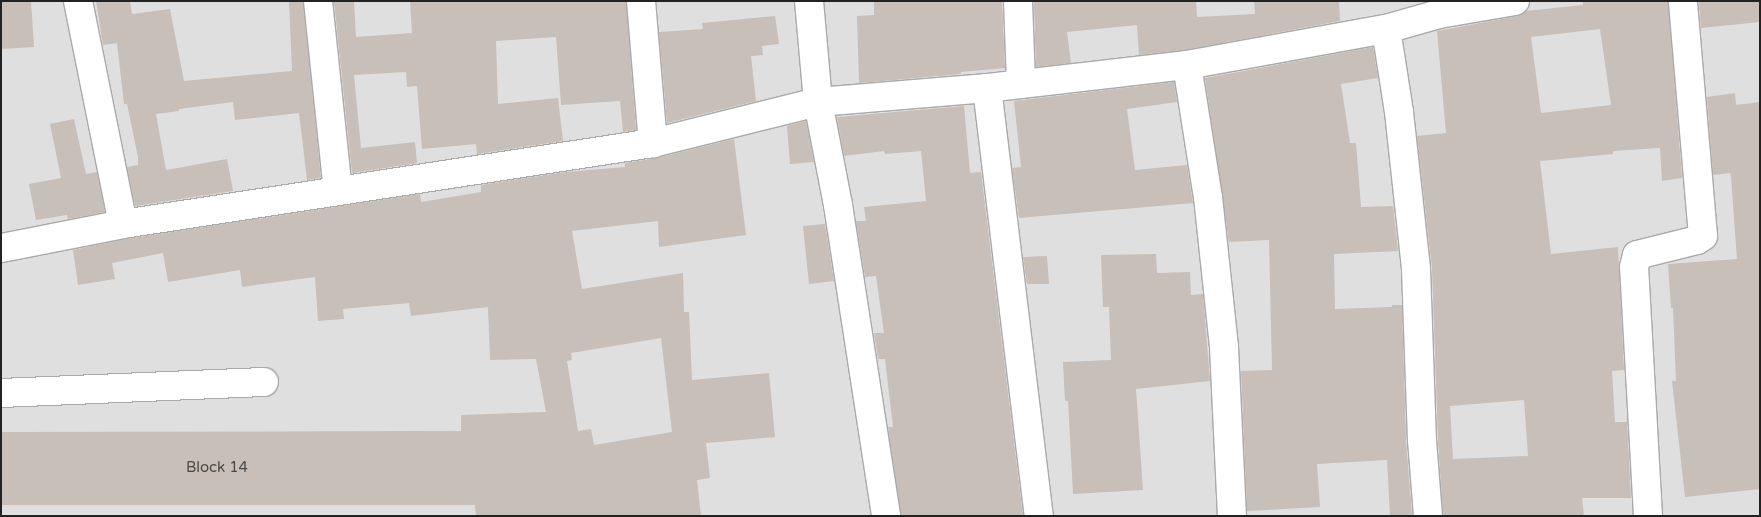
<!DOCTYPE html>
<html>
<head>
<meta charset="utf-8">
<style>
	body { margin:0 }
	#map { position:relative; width:1761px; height:517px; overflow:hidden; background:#f2efe9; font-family:"Varela Round",sans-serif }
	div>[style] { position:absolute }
	.residential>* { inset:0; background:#e0dfdf }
	.building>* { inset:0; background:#c7bfb8 }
	.roads { filter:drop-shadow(1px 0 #a9a9a9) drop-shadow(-1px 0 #a9a9a9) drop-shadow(0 1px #a9a9a9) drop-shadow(0 -1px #a9a9a9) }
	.minor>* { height:28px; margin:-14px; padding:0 14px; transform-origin:14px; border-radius:14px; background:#fff }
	span { translate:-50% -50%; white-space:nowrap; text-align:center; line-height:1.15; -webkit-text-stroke:5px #fff; paint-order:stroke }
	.number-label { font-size:15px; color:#4b4948 }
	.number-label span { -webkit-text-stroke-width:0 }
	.frame { position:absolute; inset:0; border:2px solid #222; pointer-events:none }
</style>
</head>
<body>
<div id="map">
	<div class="residential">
		<i style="clip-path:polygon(1px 1px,1760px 1px,1760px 516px,1px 516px)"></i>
	</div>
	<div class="building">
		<i style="clip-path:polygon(1px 1px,31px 1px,34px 47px,1px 49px)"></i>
		<i style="clip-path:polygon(96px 1px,130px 1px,132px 14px,170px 9px,184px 81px,292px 71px,289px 1px,303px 1px,321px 178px,307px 180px,299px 113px,235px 120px,233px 102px,179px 109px,179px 111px,156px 114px,166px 170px,227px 159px,233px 191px,135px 206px,127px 167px,138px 165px,138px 157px,127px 104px,124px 104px,117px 43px,103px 45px)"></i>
		<i style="clip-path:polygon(334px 1px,354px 1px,356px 37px,412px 33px,410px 1px,626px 1px,636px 130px,623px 132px,620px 101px,561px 105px,556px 37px,496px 41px,498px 104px,558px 98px,563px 141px,477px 154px,476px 144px,422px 149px,417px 86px,407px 87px,406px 72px,354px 75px,361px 148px,415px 142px,417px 163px,352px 173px)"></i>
		<i style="clip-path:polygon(874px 1px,1002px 1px,1005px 68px,961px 72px,961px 74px,859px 83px,857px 16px,874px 15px)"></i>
		<i style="clip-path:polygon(1034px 1px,1196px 1px,1197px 17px,1255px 14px,1254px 1px,1339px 1px,1340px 21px,1185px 50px,1139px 55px,1137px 25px,1067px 32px,1071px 63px,1036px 67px)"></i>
		<i style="clip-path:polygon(evenodd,1583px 1px,1668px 1px,1682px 178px,1662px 181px,1660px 148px,1613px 151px,1613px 154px,1540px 161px,1551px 254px,1618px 247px,1624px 370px,1612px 371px,1615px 422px,1627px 422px,1631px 498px,1582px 498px,1584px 516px,1443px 516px,1438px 439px,1432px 268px,1417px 136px,1446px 133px,1437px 31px,1518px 16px,1526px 11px,1583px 5px,1583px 1px,1600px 29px,1611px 105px,1541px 113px,1531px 37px,1600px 29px,1583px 1px,1524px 400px,1528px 456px,1453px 459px,1450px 406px,1524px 400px)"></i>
		<i style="clip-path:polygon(1699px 1px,1760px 1px,1760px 22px,1701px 28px)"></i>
		<i style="clip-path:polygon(775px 16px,779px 44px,762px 46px,763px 55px,751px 56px,756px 101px,667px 123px,659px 32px,703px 29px,702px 23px)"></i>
		<i style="clip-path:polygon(1373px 47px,1378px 78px,1341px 84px,1350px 143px,1356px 143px,1361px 207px,1393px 206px,1398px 251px,1334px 254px,1335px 309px,1392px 307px,1392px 305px,1402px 305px,1406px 441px,1412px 516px,1390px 516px,1387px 460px,1317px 464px,1320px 507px,1247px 511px,1241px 371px,1272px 370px,1269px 240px,1229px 242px,1205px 78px)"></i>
		<i style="clip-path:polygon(1174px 82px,1177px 102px,1127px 109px,1135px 170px,1187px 165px,1193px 203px,1019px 218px,1012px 168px,1021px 167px,1014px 101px)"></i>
		<i style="clip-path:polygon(1735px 93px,1736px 105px,1760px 102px,1760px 489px,1685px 497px,1672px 381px,1676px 381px,1673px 308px,1671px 308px,1668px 264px,1737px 259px,1731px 177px,1730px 173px,1713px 175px,1707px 97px)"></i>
		<i style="clip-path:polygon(964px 106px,970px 173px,981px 172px,1023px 516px,901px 516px,888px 427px,893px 427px,885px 359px,878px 359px,874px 333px,884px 333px,876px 276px,865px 277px,856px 221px,866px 221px,864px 207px,926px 201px,921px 151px,885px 154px,884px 151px,844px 156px,837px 117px)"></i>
		<i style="clip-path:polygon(74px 119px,86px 174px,97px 172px,105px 212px,68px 219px,67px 215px,36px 220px,29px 184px,61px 178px,50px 124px)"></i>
		<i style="clip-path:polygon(806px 121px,814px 162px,790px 164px,787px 126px)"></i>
		<i style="clip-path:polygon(evenodd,734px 139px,746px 235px,659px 247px,658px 221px,572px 231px,582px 289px,683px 273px,684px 312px,689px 312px,692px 380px,769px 373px,775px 437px,706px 443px,710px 478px,697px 480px,701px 516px,476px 516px,475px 505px,1px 505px,1px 432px,461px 431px,461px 415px,546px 412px,536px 359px,490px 360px,488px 307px,411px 316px,409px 303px,343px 309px,344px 319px,318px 321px,315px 277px,242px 287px,240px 270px,168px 282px,163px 253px,112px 263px,115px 279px,78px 285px,73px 250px,126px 239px,420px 194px,421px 202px,481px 192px,481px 185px,566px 172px,625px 167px,625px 163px,657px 158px,734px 139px,661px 338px,672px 432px,594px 445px,591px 429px,578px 431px,567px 361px,572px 360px,571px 353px,661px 338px)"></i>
		<i style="clip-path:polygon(825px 224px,834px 281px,809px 284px,803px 226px)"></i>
		<i style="clip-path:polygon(1156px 254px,1157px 273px,1190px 272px,1191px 295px,1203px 294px,1210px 381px,1136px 389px,1143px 490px,1073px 494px,1068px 401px,1065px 401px,1063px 362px,1111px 360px,1109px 307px,1103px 307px,1101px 255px)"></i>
		<i style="clip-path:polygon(1047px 256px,1049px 284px,1027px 284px,1023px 257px)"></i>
	</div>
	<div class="roads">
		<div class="minor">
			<i style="left:78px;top:1px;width:227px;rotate:78.6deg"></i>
			<i style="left:318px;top:1px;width:191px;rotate:84deg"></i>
			<i style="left:641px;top:1px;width:143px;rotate:85.2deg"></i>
			<i style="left:809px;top:1px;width:101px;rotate:84.9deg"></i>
			<i style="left:818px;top:102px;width:105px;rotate:79deg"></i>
			<i style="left:838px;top:205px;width:315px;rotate:81.2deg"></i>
			<i style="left:1018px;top:1px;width:83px;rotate:87.9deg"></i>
			<i style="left:1386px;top:29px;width:84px;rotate:81.1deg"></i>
			<i style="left:1399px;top:112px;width:158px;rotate:83.8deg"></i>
			<i style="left:1416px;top:269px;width:171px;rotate:88deg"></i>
			<i style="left:1422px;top:440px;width:76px;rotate:85.5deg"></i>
			<i style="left:1187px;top:65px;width:134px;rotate:81deg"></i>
			<i style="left:1208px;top:197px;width:151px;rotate:83.9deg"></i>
			<i style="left:1224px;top:347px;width:169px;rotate:87.3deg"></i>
			<i style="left:987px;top:88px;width:431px;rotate:83.1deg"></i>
			<i style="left:1px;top:248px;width:124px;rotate:-11.1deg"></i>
			<i style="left:123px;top:224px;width:536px;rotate:-8.69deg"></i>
			<i style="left:653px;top:143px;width:170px;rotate:-14deg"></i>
			<i style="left:818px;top:102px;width:170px;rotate:-4.7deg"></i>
			<i style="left:987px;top:88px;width:201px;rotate:-6.6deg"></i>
			<i style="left:1187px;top:65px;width:202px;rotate:-10.3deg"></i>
			<i style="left:1386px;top:29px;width:55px;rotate:-15.8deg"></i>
			<i style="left:1439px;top:14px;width:77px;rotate:-9.7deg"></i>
			<i style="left:1px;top:393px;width:263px;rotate:-2.4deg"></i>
			<i style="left:1648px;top:516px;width:249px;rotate:-93.2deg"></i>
			<i style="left:1634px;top:267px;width:12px;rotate:-76deg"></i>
			<i style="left:1637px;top:255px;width:62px;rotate:-14deg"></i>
			<i style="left:1697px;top:240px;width:7px;rotate:-34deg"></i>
			<i style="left:1703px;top:236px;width:236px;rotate:-94.9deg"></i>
		</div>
	</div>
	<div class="number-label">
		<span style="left:217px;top:468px">Block 14</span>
	</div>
	<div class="frame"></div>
</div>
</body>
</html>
